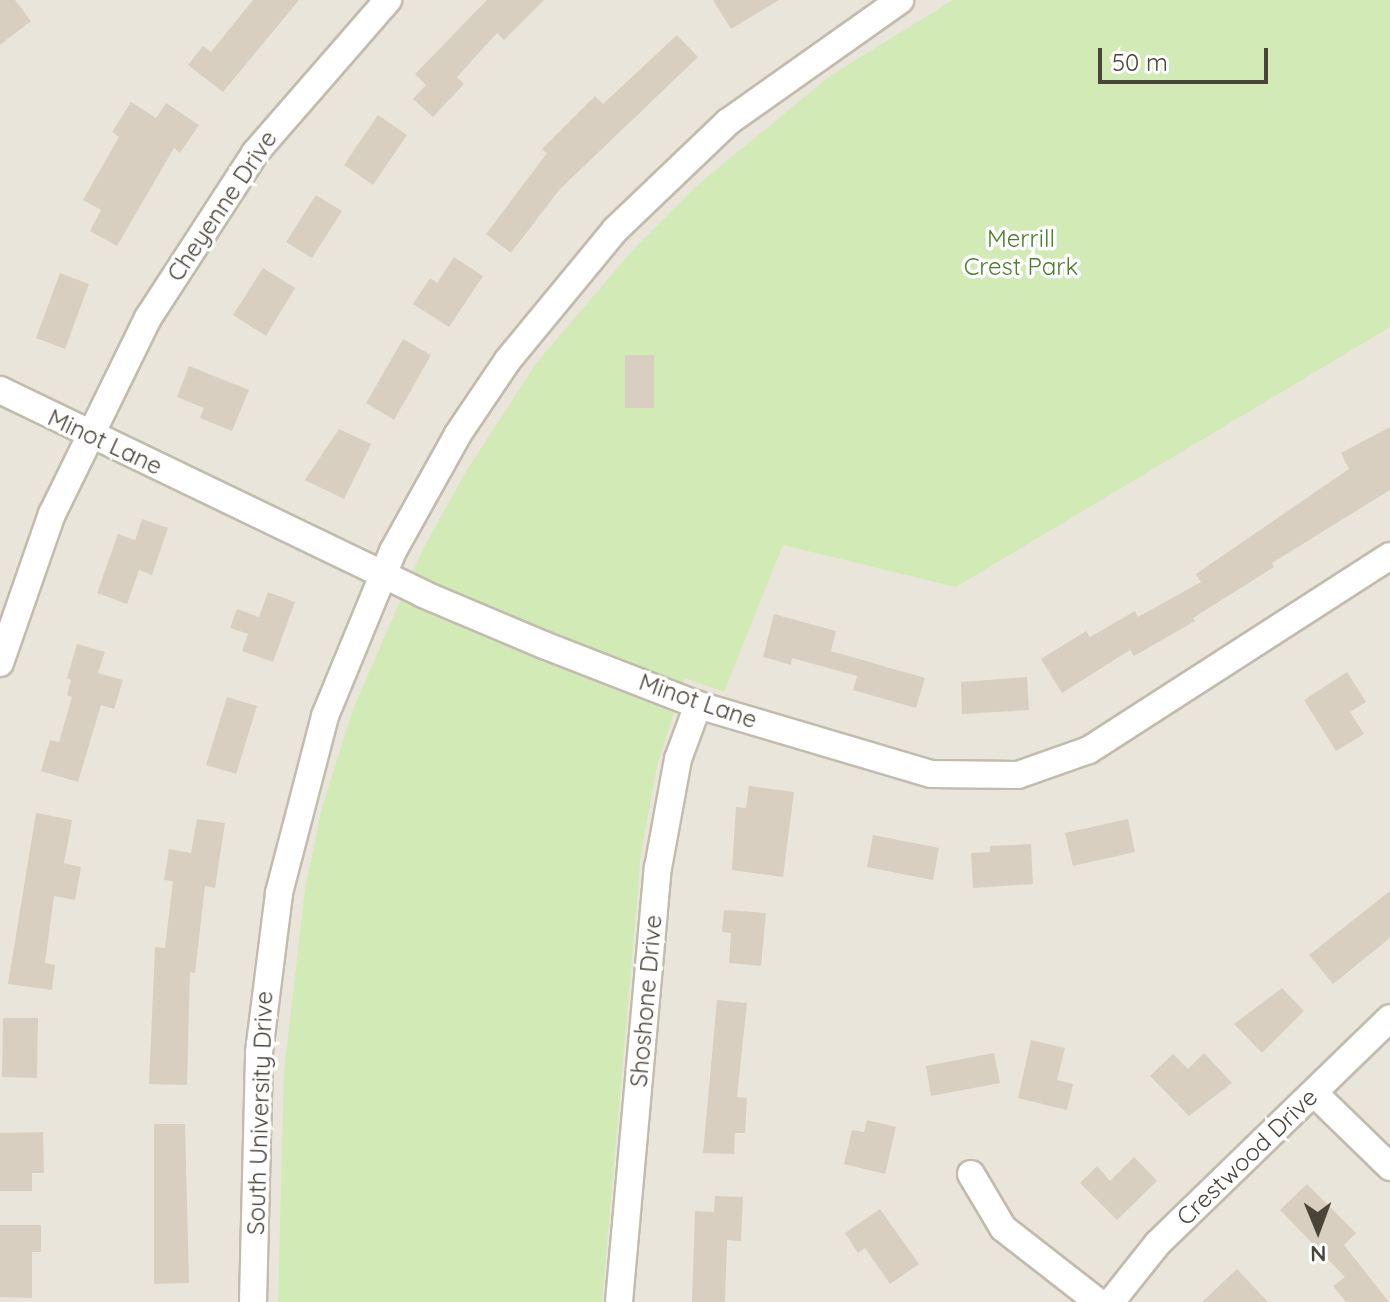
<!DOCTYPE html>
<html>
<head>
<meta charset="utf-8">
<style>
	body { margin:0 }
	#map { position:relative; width:1390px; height:1302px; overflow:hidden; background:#f6f3ec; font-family:Quicksand,sans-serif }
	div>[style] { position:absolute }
	.residential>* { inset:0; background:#eae5da }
	.green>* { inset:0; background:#d2eab5 }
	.building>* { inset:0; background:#d8cfc1 }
	.roads { filter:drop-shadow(2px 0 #c2bbae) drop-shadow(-2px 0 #c2bbae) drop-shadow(0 2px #c2bbae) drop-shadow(0 -2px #c2bbae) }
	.minor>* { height:26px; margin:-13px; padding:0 13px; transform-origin:13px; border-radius:13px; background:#fff }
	span { translate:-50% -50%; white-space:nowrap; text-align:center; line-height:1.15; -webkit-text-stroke:7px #fff; paint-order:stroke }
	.street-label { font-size:24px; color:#4b4439 }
	.park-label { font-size:24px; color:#4a7f2a }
	.north { position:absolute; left:1278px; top:1190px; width:80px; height:80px; -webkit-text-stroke:6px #fff; paint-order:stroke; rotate:179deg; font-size:22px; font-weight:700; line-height:32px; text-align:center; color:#4b4439 }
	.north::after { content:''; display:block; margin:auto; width:28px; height:36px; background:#4b4439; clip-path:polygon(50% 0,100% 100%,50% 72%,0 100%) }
	.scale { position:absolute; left:1098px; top:48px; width:170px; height:36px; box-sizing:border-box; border:4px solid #4b4439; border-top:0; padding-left:10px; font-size:24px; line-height:28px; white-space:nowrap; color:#4b4439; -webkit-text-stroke:6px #fff; paint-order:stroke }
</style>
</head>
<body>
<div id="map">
	<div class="residential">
		<i style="clip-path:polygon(0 0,1390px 0,1390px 1302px,0 1302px)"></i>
	</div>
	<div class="green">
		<i style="clip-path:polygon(953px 0,1390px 0,1390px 327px,956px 587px,783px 545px,724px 692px,685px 678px,657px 766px,641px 854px,602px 1302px,278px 1302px,284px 1072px,305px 889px,322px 807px,353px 709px,423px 549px,465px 473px,537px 362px,631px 252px,695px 187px,830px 76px)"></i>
	</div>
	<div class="building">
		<i style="clip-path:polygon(0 0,15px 0,31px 21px,0 45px)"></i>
		<i style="clip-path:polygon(253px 0,299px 0,223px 92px,188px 65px,203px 46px,211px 52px)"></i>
		<i style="clip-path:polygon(487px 0,544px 0,504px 40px,497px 33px,457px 77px,464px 84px,433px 117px,413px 99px,426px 85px,415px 74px)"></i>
		<i style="clip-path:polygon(713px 0,779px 0,731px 29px)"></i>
		<i style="clip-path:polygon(677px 35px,698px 57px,559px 190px,511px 253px,486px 234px,547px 153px,542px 149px,595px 96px,603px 104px)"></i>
		<i style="clip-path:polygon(131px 102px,156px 118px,166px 103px,199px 125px,180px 153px,174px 148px,117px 246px,90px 231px,101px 210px,83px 200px,119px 137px,112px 132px)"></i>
		<i style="clip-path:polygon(378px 115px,407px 135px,373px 185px,344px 165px)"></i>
		<i style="clip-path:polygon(316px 195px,342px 211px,312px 258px,286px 242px)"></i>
		<i style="clip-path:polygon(454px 257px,483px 276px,449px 327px,413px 304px,430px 278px,437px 283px)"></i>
		<i style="clip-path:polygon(263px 268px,295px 288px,266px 336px,233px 315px)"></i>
		<i style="clip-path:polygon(60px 273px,89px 284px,65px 349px,36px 338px)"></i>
		<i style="clip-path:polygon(403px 339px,431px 355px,394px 420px,366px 403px)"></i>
		<i style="clip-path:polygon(625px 355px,654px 355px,654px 408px,625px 408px)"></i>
		<i style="clip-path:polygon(189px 366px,249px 390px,232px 431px,200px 418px,204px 408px,177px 397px)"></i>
		<i style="clip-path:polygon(1390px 427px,1390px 490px,1272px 563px,1274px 567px,1193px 618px,1195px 621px,1134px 656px,1130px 650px,1062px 693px,1041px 659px,1086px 631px,1090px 637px,1135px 611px,1138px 617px,1201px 582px,1196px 574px,1349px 469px,1341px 453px)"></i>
		<i style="clip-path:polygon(339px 429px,371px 444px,344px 499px,305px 480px)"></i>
		<i style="clip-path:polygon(142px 519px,168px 528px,152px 575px,139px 570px,127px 604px,97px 593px,118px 534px,135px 540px)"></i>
		<i style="clip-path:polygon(268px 592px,295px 602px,273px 662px,242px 651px,248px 634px,230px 628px,237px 609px,259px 617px)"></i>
		<i style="clip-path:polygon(774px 614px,836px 631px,831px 651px,925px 678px,916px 708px,853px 690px,857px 676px,792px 658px,791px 665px,763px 657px)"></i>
		<i style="clip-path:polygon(77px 644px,105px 652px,98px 673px,123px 680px,114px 709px,101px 705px,78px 782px,41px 771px,50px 740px,59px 742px,72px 697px,67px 695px,71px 680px,67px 678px)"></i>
		<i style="clip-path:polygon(1347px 672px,1366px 702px,1350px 712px,1364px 734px,1336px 751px,1304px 700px)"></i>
		<i style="clip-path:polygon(1027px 677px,1029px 710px,962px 714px,961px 682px)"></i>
		<i style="clip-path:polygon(227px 697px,257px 706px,236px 774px,206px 765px)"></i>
		<i style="clip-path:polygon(749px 786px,794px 792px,783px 877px,732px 870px,736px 807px,746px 808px)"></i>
		<i style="clip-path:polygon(36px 813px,72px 820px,64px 863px,81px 867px,75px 900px,54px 896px,45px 963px,55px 965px,52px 990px,8px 984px)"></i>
		<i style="clip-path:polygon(197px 819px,225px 823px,215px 888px,205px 886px,195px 973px,190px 972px,187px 1085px,149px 1084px,155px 947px,165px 948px,173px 881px,164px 880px,169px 849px,191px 853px)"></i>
		<i style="clip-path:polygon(1128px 819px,1135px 852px,1073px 866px,1065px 833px)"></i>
		<i style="clip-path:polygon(873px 835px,939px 848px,933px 880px,867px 867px)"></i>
		<i style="clip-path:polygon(1031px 844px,1033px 884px,973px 888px,971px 853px,990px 852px,990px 846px)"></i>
		<i style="clip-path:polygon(1390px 891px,1390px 938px,1333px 984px,1309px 955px)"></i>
		<i style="clip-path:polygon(724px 910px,766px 913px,761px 966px,729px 963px,731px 933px,722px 932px)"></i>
		<i style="clip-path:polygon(1282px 988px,1304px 1011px,1262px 1053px,1234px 1024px)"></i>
		<i style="clip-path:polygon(717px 1000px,747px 1003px,737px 1097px,747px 1098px,745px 1133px,735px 1133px,734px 1154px,703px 1153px)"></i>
		<i style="clip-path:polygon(3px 1018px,38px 1018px,37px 1078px,2px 1077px)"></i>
		<i style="clip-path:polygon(1031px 1040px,1065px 1048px,1057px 1080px,1073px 1084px,1067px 1110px,1018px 1098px)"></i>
		<i style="clip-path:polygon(994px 1053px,1000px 1083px,931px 1096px,926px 1066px)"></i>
		<i style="clip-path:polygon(1204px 1053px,1232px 1083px,1189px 1116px,1150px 1076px,1173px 1054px,1188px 1069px)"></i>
		<i style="clip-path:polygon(867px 1120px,896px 1127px,885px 1174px,844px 1164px,852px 1130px,864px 1132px)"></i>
		<i style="clip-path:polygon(154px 1124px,185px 1124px,189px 1283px,154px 1284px)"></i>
		<i style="clip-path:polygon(43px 1132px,44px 1173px,32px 1173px,32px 1191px,0 1191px,0 1133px)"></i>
		<i style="clip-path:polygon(1134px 1157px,1157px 1181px,1117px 1220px,1080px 1183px,1097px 1166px,1110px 1181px)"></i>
		<i style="clip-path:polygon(1307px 1184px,1356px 1233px,1344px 1245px,1389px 1302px,1346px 1302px,1333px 1286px,1345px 1277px,1280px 1210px)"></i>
		<i style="clip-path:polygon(715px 1196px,743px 1197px,741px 1241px,727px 1240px,725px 1302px,692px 1302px,695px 1211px,714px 1212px)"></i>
		<i style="clip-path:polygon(880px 1209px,919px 1264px,890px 1284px,865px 1248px,858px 1253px,845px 1233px)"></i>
		<i style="clip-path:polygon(0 1225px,41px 1225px,41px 1252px,32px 1252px,32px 1298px,0 1297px)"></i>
		<i style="clip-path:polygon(1237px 1269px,1268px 1302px,1202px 1302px)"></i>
	</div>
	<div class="roads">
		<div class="minor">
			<i style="left:0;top:390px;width:470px;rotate:25.7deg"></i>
			<i style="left:423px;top:594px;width:131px;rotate:22.9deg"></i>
			<i style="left:544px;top:645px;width:165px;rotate:21.3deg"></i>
			<i style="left:698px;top:705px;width:243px;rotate:16.5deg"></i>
			<i style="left:931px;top:774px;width:87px;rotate:0.7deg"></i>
			<i style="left:1018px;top:775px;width:75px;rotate:-19.4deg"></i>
			<i style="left:1089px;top:750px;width:358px;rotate:-32.8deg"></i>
			<i style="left:0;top:663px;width:158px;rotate:-70.8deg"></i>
			<i style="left:52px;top:514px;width:218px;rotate:-63.9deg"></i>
			<i style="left:148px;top:318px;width:197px;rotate:-57deg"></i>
			<i style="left:255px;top:153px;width:203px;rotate:-49deg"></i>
			<i style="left:1314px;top:1093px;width:106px;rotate:44.2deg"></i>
			<i style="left:971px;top:1174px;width:63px;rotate:59.3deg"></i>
			<i style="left:1003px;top:1228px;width:120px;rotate:37.9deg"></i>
			<i style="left:253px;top:1302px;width:250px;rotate:-88.6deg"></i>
			<i style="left:259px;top:1052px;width:160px;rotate:-82.8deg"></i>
			<i style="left:279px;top:893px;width:183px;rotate:-75.4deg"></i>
			<i style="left:325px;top:716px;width:178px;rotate:-67.6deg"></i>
			<i style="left:393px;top:551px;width:134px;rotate:-60.9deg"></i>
			<i style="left:458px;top:434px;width:89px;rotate:-56deg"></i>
			<i style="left:508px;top:360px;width:168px;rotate:-50.5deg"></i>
			<i style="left:615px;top:230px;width:156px;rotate:-43.7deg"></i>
			<i style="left:728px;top:122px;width:211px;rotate:-35.3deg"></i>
			<i style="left:619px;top:1302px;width:436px;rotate:-84.9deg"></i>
			<i style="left:658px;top:868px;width:111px;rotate:-79.6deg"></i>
			<i style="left:678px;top:759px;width:58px;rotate:-69.7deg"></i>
			<i style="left:1111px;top:1302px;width:75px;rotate:-51.5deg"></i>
			<i style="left:1158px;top:1243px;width:323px;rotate:-44.1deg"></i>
		</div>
	</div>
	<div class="street-label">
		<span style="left:222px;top:206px;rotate:-56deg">Cheyenne Drive</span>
		<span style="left:105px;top:442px;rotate:25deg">Minot Lane</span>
		<span style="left:698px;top:701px;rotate:19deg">Minot Lane</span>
		<span style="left:646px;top:1001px;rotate:-85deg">Shoshone Drive</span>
		<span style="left:260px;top:1113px;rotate:-88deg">South University Drive</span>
		<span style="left:1247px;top:1157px;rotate:-44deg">Crestwood Drive</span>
	</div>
	<div class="park-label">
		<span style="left:1021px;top:253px">Merrill<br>Crest Park</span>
	</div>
	<div class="north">N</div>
	<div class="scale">50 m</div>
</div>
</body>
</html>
